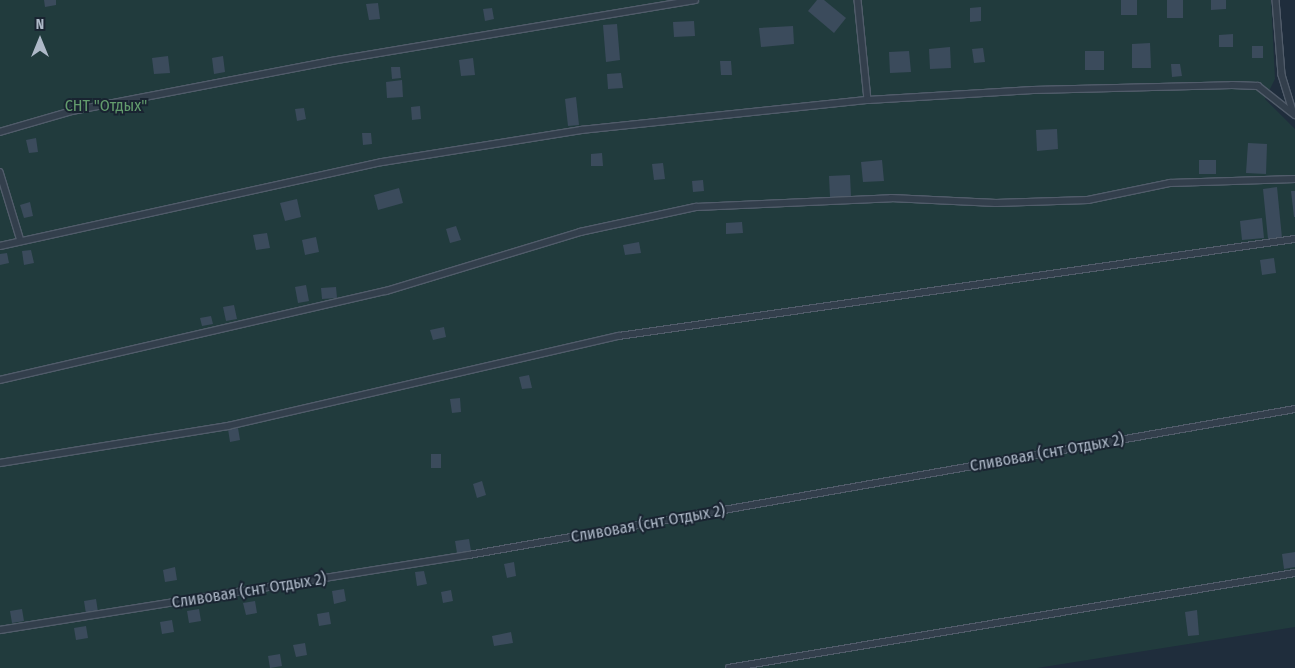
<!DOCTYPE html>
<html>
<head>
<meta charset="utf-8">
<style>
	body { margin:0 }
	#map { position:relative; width:1295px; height:668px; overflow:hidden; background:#1f2d3c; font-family:"Fira Sans Condensed",sans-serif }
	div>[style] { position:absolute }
	.green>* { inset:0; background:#213b3d }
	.building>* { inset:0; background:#3b4b5c }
	.roads { filter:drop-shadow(1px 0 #515c6a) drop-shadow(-1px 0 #515c6a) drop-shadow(0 1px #515c6a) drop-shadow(0 -1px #515c6a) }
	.lane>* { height:5.5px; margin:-2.75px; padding:0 2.75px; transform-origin:2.75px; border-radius:2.75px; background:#333f4c }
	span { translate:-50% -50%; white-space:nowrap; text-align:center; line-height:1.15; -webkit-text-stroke:4px #192431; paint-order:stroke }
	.park-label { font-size:16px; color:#639c6d }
	.street-label { font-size:16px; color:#aeb9c8 }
	.north { position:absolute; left:15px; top:15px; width:50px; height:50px; -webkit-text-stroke:4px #192431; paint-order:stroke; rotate:0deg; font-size:14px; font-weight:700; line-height:20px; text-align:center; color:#aeb9c8 }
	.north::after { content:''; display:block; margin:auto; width:18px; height:22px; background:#aeb9c8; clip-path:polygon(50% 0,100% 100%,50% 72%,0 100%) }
</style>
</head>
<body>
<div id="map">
	<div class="green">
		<i style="clip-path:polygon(0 0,1271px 0,1275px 79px,1265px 99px,1295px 129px,1295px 627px,1037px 668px,0 668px)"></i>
	</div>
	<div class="building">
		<i style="clip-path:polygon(44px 0,56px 0,56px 5px,45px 7px)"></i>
		<i style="clip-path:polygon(817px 0,824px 0,846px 18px,834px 33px,808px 11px)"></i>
		<i style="clip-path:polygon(1121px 0,1137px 0,1137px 15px,1121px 15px)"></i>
		<i style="clip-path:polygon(1167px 0,1183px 0,1183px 18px,1167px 18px)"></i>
		<i style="clip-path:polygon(1211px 0,1226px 0,1226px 9px,1211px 10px)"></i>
		<i style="clip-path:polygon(378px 3px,380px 19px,369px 20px,366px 4px)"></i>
		<i style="clip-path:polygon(981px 7px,981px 21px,970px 22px,970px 8px)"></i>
		<i style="clip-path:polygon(492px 8px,494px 19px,485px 21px,483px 9px)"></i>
		<i style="clip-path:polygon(694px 21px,695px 36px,674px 37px,673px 22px)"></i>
		<i style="clip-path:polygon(617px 24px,620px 60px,606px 62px,603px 25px)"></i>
		<i style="clip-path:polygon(793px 26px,794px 44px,761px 47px,759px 28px)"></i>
		<i style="clip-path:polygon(1233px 34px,1233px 47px,1219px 47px,1219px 35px)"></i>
		<i style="clip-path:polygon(1150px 43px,1151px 68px,1132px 68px,1132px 44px)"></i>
		<i style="clip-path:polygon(1252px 46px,1263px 46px,1263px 58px,1252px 58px)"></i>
		<i style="clip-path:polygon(950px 47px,951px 68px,930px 69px,929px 49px)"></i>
		<i style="clip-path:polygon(983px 48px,985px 62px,974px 63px,972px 49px)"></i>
		<i style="clip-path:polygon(909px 51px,911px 72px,890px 73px,889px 52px)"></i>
		<i style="clip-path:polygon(1085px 51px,1104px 51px,1104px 70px,1085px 70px)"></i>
		<i style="clip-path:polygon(168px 56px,170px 73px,154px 74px,152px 58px)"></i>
		<i style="clip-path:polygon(223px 56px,225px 72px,214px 74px,212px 58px)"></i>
		<i style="clip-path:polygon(473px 58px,475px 75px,461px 76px,459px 60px)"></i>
		<i style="clip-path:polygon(720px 61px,731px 61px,732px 75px,721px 75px)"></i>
		<i style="clip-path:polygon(1171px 64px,1180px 64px,1182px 76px,1172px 77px)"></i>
		<i style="clip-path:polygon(391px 67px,400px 67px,401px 78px,392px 79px)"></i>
		<i style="clip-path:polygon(621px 73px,623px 88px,608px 89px,607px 74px)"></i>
		<i style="clip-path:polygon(402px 80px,403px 97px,387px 98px,386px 82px)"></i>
		<i style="clip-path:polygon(576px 97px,579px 125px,568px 126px,565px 99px)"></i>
		<i style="clip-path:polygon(420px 106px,421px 119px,412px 120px,411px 107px)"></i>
		<i style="clip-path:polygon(304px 108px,306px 119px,297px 121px,295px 109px)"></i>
		<i style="clip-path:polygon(1057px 129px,1058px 149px,1037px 151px,1036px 130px)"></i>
		<i style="clip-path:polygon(362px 133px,371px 133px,372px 144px,363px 145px)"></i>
		<i style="clip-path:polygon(36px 138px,38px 152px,29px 153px,26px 140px)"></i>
		<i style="clip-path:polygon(1248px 143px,1267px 144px,1266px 174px,1246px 173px)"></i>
		<i style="clip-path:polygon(602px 153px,603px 166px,591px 166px,591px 154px)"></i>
		<i style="clip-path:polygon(882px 160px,884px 181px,863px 182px,861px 162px)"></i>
		<i style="clip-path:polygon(1199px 160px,1216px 160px,1216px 174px,1199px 174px)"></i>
		<i style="clip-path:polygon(663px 163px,665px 179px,654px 180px,652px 164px)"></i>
		<i style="clip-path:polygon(850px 175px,851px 196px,830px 197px,829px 176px)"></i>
		<i style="clip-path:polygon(703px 180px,704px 191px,693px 192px,692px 181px)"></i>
		<i style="clip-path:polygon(1277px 187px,1282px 238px,1268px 239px,1263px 189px)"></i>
		<i style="clip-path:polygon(399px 188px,403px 203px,378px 210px,374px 195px)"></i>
		<i style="clip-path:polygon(1291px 191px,1295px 191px,1295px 217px,1294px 217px)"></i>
		<i style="clip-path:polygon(297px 199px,301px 217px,285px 221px,280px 203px)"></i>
		<i style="clip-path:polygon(30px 202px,33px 216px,24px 218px,20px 205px)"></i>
		<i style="clip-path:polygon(1262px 218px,1264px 238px,1242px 240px,1240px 221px)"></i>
		<i style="clip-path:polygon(742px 222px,743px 233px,726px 234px,726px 223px)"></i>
		<i style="clip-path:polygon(456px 226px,461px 240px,450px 243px,446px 229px)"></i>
		<i style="clip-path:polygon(267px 233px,270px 248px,256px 250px,253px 235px)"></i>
		<i style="clip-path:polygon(316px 237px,319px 252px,305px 255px,302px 240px)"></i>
		<i style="clip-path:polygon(639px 242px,641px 253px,625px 255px,623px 245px)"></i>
		<i style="clip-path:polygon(31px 250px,34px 263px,24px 265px,22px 251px)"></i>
		<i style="clip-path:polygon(7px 253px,9px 263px,0 265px,0 254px)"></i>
		<i style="clip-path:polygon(1274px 258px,1276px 273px,1262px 275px,1260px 260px)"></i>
		<i style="clip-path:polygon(306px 285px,309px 301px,298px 303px,295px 287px)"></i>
		<i style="clip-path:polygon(336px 287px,337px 298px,322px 299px,321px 288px)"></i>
		<i style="clip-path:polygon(234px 305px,237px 319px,226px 321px,223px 307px)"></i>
		<i style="clip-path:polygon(211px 316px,213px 324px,202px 326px,200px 318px)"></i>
		<i style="clip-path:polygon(444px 327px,446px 337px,433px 340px,430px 330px)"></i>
		<i style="clip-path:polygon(529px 375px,532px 388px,522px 389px,519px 377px)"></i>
		<i style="clip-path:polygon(460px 398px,461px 412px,452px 413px,450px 399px)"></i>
		<i style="clip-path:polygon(238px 428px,240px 440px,230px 442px,228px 429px)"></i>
		<i style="clip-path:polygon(431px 454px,441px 454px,441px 468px,431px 468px)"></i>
		<i style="clip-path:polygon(482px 481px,486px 495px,477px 498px,473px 484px)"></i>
		<i style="clip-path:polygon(469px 539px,471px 551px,457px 553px,455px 541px)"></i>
		<i style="clip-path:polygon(1295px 552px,1295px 567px,1284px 569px,1282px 554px)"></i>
		<i style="clip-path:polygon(514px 562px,516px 576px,507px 578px,504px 564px)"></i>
		<i style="clip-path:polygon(175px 567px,177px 580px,165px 582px,163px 570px)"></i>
		<i style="clip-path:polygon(424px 571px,427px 584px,417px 586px,415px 572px)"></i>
		<i style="clip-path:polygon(344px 589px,346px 601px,334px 604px,332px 591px)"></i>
		<i style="clip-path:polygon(451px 590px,453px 601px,443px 603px,441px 592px)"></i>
		<i style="clip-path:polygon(96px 599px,98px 612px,86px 614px,84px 601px)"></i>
		<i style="clip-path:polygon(255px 601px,257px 613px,246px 615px,243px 603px)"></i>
		<i style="clip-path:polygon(22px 609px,24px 621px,12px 623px,10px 611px)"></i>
		<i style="clip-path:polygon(199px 609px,201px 621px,189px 623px,187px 611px)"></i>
		<i style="clip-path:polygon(1197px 610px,1199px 635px,1188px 636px,1185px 612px)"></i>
		<i style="clip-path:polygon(329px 612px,331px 624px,319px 626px,317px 614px)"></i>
		<i style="clip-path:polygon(172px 620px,174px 632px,162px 634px,160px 622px)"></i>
		<i style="clip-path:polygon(86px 626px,88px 638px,76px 640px,74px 628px)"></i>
		<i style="clip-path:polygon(511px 632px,513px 643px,494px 646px,492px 636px)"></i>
		<i style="clip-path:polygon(305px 643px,307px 655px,296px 657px,293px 645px)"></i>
		<i style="clip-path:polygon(280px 654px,282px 666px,270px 668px,268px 656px)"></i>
	</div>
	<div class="roads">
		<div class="lane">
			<i style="left:858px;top:0;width:100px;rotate:84.3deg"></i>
			<i style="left:1276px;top:0;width:75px;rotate:85.4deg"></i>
			<i style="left:1282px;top:75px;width:39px;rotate:73deg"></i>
			<i style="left:0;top:132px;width:75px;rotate:-16.3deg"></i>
			<i style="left:72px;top:111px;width:264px;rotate:-10.9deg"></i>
			<i style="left:331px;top:61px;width:369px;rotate:-9.5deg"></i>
			<i style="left:0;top:172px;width:72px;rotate:73.1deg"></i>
			<i style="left:0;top:246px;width:391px;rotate:-12.4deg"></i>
			<i style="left:382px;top:162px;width:202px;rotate:-9.1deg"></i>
			<i style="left:581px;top:130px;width:289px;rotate:-6deg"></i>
			<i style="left:868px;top:100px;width:165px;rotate:-3.5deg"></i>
			<i style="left:1033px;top:90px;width:199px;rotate:-1.4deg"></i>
			<i style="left:1232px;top:85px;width:26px;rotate:2deg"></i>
			<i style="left:1258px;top:86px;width:47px;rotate:38.1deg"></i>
			<i style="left:0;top:380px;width:396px;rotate:-13deg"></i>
			<i style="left:386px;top:291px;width:203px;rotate:-16.9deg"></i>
			<i style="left:580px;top:232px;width:119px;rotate:-12.2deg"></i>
			<i style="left:696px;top:207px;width:195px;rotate:-2.6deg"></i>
			<i style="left:891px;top:198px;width:105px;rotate:2.7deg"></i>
			<i style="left:996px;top:203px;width:92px;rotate:-1.9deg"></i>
			<i style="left:1088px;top:200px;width:84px;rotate:-11.7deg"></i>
			<i style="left:1170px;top:183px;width:125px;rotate:-1.8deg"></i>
			<i style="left:0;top:463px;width:231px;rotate:-9.2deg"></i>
			<i style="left:228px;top:426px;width:401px;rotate:-13deg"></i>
			<i style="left:619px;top:336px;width:683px;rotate:-8.17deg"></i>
			<i style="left:0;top:630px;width:475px;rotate:-9.1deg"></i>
			<i style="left:469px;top:555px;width:839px;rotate:-10.02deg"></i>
			<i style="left:729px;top:668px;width:574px;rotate:-9.53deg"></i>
		</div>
	</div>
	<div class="park-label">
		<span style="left:106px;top:106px">СНТ "Отдых"</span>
	</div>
	<div class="street-label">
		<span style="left:1047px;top:453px;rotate:-10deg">Сливовая (снт Отдых 2)</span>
		<span style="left:648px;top:524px;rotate:-10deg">Сливовая (снт Отдых 2)</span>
		<span style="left:249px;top:591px;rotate:-9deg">Сливовая (снт Отдых 2)</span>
	</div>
	<div class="north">N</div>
</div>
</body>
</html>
